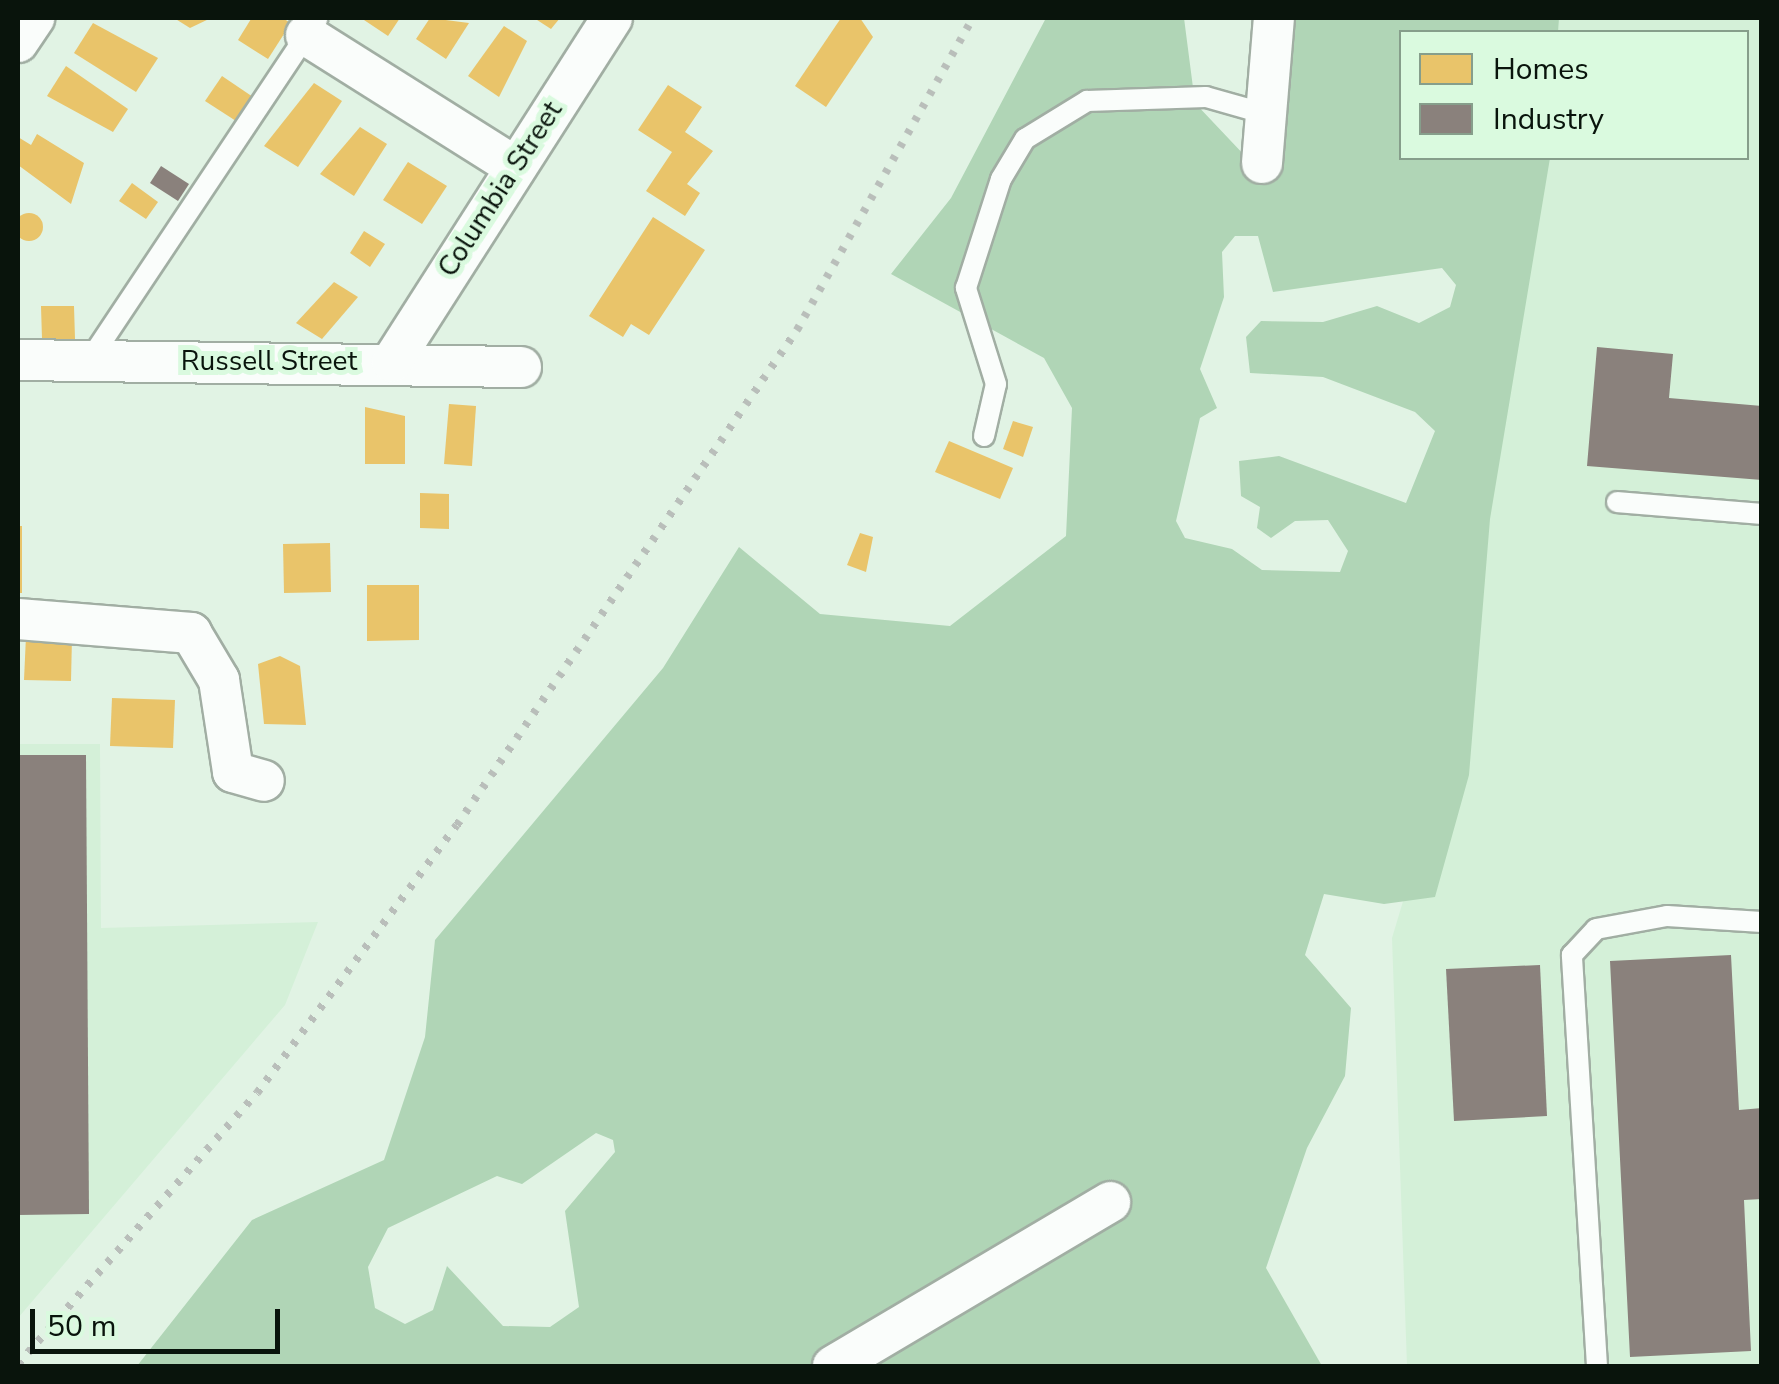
<!DOCTYPE html>
<html>
<head>
<meta charset="utf-8">
<style>
	body { margin:0 }
	#map { position:relative; width:1779px; height:1384px; overflow:hidden; background:#e1f3e4; font-family:"Nunito Sans",sans-serif }
	div>[style] { position:absolute }
	.built>* { inset:0; background:#d4f0d8 }
	.forest>* { inset:0; background:#b0d5b6 }
	.homes>* { inset:0; background:#e9c46a }
	.round { border-radius:50% }
	.industry>* { inset:0; background:#8a817c }
	.roads { filter:drop-shadow(2px 0 #a1aea3) drop-shadow(-2px 0 #a1aea3) drop-shadow(0 2px #a1aea3) drop-shadow(0 -2px #a1aea3) }
	.lane>* { height:20px; margin:-10px; padding:0 10px; transform-origin:10px; border-radius:10px; background:#fafdfb }
	.street>* { height:40px; margin:-20px; padding:0 20px; transform-origin:20px; border-radius:20px; background:#fafdfb }
	.rail>* { height:8px; margin-top:-4px; transform-origin:0; background:repeating-linear-gradient(90deg,#b9beba 0 5px,transparent 0 15px) }
	span { translate:-50% -50%; white-space:nowrap; text-align:center; line-height:1.15; -webkit-text-stroke:10px #dafadf; paint-order:stroke }
	.street-label { font-size:28px; color:#09140c }
	.frame { position:absolute; inset:0; border:20px solid #09140c; pointer-events:none }
	.legend { position:absolute; left:1399px; top:30px; width:350px; height:130px; box-sizing:border-box; background:#dafadf; border:2px solid #869e8b; margin:0; padding:12px 18px; list-style:none; font-size:30px; color:#09140c }
	.legend li { display:flex; align-items:center; gap:20px; height:50px }
	.legend b { width:50px; border:2px solid #869e8b }
	.scale { position:absolute; left:30px; top:1309px; width:250px; height:45px; box-sizing:border-box; border:5px solid #09140c; border-top:0; padding-left:12px; font-size:30px; line-height:35px; white-space:nowrap; color:#09140c; -webkit-text-stroke:8px #dafadf; paint-order:stroke }
</style>
</head>
<body>
<div id="map">
	<div class="built">
		<i style="clip-path:polygon(1532px 18px,1761px 18px,1761px 1366px,1407px 1366px,1392px 938px,1461px 708px,1518px 158px,1746px 158px,1746px 32px,1531px 32px)"></i>
		<i style="clip-path:polygon(18px 744px,100px 744px,101px 928px,318px 922px,285px 1005px,18px 1318px)"></i>
	</div>
	<div class="forest">
		<i style="clip-path:polygon(evenodd,1046px 18px,1184px 18px,1195px 103px,1264px 176px,1292px 18px,1559px 18px,1558px 32px,1402px 32px,1402px 158px,1550px 158px,1490px 519px,1469px 775px,1435px 897px,1384px 904px,1324px 894px,1305px 955px,1351px 1008px,1345px 1076px,1307px 1148px,1266px 1268px,1322px 1366px,137px 1366px,252px 1220px,384px 1160px,425px 1037px,435px 940px,663px 668px,739px 547px,820px 614px,950px 626px,1066px 536px,1072px 408px,1044px 358px,891px 274px,951px 198px,1046px 18px,1235px 236px,1258px 236px,1273px 292px,1442px 268px,1456px 285px,1450px 307px,1419px 323px,1377px 306px,1323px 322px,1261px 321px,1246px 337px,1250px 373px,1323px 377px,1415px 412px,1435px 431px,1406px 503px,1279px 456px,1239px 461px,1241px 496px,1260px 507px,1257px 528px,1271px 538px,1295px 521px,1328px 520px,1348px 551px,1340px 572px,1262px 570px,1232px 549px,1185px 538px,1176px 521px,1200px 418px,1217px 408px,1200px 369px,1224px 297px,1222px 252px,1235px 236px,1046px 18px,596px 1133px,613px 1140px,615px 1152px,565px 1211px,579px 1307px,550px 1327px,503px 1326px,447px 1266px,433px 1310px,405px 1324px,375px 1308px,368px 1267px,388px 1228px,497px 1176px,522px 1184px,596px 1133px)"></i>
	</div>
	<div class="homes">
		<i style="clip-path:polygon(174px 18px,211px 18px,190px 28px)"></i>
		<i style="clip-path:polygon(282px 18px,291px 23px,268px 59px,238px 40px,251px 19px)"></i>
		<i style="clip-path:polygon(361px 18px,400px 18px,388px 36px)"></i>
		<i style="clip-path:polygon(430px 18px,469px 23px,446px 59px,416px 39px)"></i>
		<i style="clip-path:polygon(534px 18px,560px 18px,551px 29px)"></i>
		<i style="clip-path:polygon(841px 18px,860px 18px,873px 37px,826px 107px,795px 86px)"></i>
		<i style="clip-path:polygon(93px 23px,158px 58px,136px 92px,74px 53px)"></i>
		<i style="clip-path:polygon(504px 26px,527px 41px,499px 97px,468px 76px)"></i>
		<i style="clip-path:polygon(66px 66px,128px 109px,113px 132px,47px 96px)"></i>
		<i style="clip-path:polygon(222px 76px,253px 97px,236px 121px,205px 101px)"></i>
		<i style="clip-path:polygon(314px 83px,342px 101px,298px 167px,264px 146px)"></i>
		<i style="clip-path:polygon(668px 85px,702px 107px,685px 132px,713px 151px,687px 184px,700px 193px,685px 216px,646px 191px,672px 152px,638px 130px)"></i>
		<i style="clip-path:polygon(360px 127px,387px 144px,354px 196px,320px 174px)"></i>
		<i style="clip-path:polygon(37px 134px,84px 163px,71px 204px,18px 165px,18px 137px,31px 145px)"></i>
		<i style="clip-path:polygon(408px 162px,447px 186px,422px 224px,383px 200px)"></i>
		<i style="clip-path:polygon(132px 183px,158px 202px,146px 219px,119px 201px)"></i>
		<i class="round" style="left:15px;top:213px;width:28px;height:28px"></i>
		<i style="clip-path:polygon(653px 217px,705px 250px,649px 335px,631px 324px,623px 337px,589px 316px)"></i>
		<i style="clip-path:polygon(364px 231px,385px 244px,370px 267px,350px 253px)"></i>
		<i style="clip-path:polygon(334px 282px,358px 297px,322px 339px,296px 323px)"></i>
		<i style="clip-path:polygon(41px 306px,74px 306px,75px 339px,42px 339px)"></i>
		<i style="clip-path:polygon(449px 404px,476px 406px,472px 466px,444px 464px)"></i>
		<i style="clip-path:polygon(365px 407px,405px 416px,405px 464px,365px 464px)"></i>
		<i style="clip-path:polygon(1013px 421px,1033px 427px,1023px 457px,1003px 449px)"></i>
		<i style="clip-path:polygon(949px 441px,1013px 468px,1000px 499px,935px 472px)"></i>
		<i style="clip-path:polygon(420px 493px,449px 494px,449px 529px,420px 528px)"></i>
		<i style="clip-path:polygon(18px 526px,22px 526px,22px 593px,18px 593px)"></i>
		<i style="clip-path:polygon(860px 533px,873px 537px,866px 572px,847px 565px)"></i>
		<i style="clip-path:polygon(330px 543px,331px 592px,284px 593px,283px 544px)"></i>
		<i style="clip-path:polygon(367px 585px,419px 585px,419px 640px,367px 641px)"></i>
		<i style="clip-path:polygon(26px 636px,72px 637px,71px 681px,24px 680px)"></i>
		<i style="clip-path:polygon(280px 656px,300px 666px,306px 725px,264px 724px,258px 664px)"></i>
		<i style="clip-path:polygon(112px 698px,175px 700px,173px 748px,110px 746px)"></i>
	</div>
	<div class="industry">
		<i style="clip-path:polygon(161px 166px,189px 184px,178px 201px,150px 183px)"></i>
		<i style="clip-path:polygon(1597px 347px,1673px 354px,1669px 398px,1762px 406px,1762px 480px,1587px 466px)"></i>
		<i style="clip-path:polygon(18px 755px,86px 755px,89px 1214px,18px 1215px)"></i>
		<i style="clip-path:polygon(1731px 955px,1739px 1110px,1762px 1108px,1762px 1199px,1744px 1200px,1751px 1351px,1630px 1357px,1610px 961px)"></i>
		<i style="clip-path:polygon(1540px 965px,1547px 1116px,1454px 1121px,1446px 969px)"></i>
	</div>
	<div class="roads">
		<div class="lane">
			<i style="left:89px;top:361px;width:412px;rotate:-56.3deg"></i>
			<i style="left:984px;top:436px;width:53px;rotate:-77deg"></i>
			<i style="left:996px;top:384px;width:101px;rotate:-107.4deg"></i>
			<i style="left:966px;top:288px;width:114px;rotate:-72.2deg"></i>
			<i style="left:1001px;top:179px;width:47px;rotate:-59deg"></i>
			<i style="left:1025px;top:139px;width:73px;rotate:-31.5deg"></i>
			<i style="left:1087px;top:101px;width:119px;rotate:-1.9deg"></i>
			<i style="left:1206px;top:97px;width:62px;rotate:15.8deg"></i>
			<i style="left:1617px;top:502px;width:145px;rotate:4.7deg"></i>
			<i style="left:1597px;top:1366px;width:412px;rotate:-93.5deg"></i>
			<i style="left:1572px;top:955px;width:35px;rotate:-47deg"></i>
			<i style="left:1596px;top:929px;width:72px;rotate:-10.4deg"></i>
			<i style="left:1667px;top:916px;width:95px;rotate:3.6deg"></i>
		</div>
		<div class="street">
			<i style="left:306px;top:35px;width:248px;rotate:32.2deg"></i>
			<i style="left:18px;top:42px;width:29px;rotate:-56deg"></i>
			<i style="left:1262px;top:163px;width:145px;rotate:-85.3deg"></i>
			<i style="left:18px;top:360px;width:503px;rotate:0.8deg"></i>
			<i style="left:392px;top:362px;width:408px;rotate:-57.4deg"></i>
			<i style="left:18px;top:619px;width:174px;rotate:4.6deg"></i>
			<i style="left:191px;top:633px;width:55px;rotate:59.2deg"></i>
			<i style="left:219px;top:680px;width:93px;rotate:81.3deg"></i>
			<i style="left:233px;top:772px;width:32px;rotate:16deg"></i>
			<i style="left:833px;top:1366px;width:322px;rotate:-30.6deg"></i>
		</div>
	</div>
	<div class="rail">
		<i style="left:18px;top:1364px;width:361px;rotate:-48.6deg"></i>
		<i style="left:257px;top:1093px;width:334px;rotate:-53.3deg"></i>
		<i style="left:457px;top:825px;width:601px;rotate:-55.52deg"></i>
		<i style="left:797px;top:330px;width:358px;rotate:-60.6deg"></i>
	</div>
	<div class="street-label">
		<span style="left:500px;top:189px;rotate:-57deg">Columbia Street</span>
		<span style="left:269px;top:361px">Russell Street</span>
	</div>
	<div class="frame"></div>
	<ul class="legend">
	<li><b style="height:28px;background:#e9c46a"></b>Homes</li>
	<li><b style="height:28px;background:#8a817c"></b>Industry</li>
	</ul>
	<div class="scale">50 m</div>
</div>
</body>
</html>
